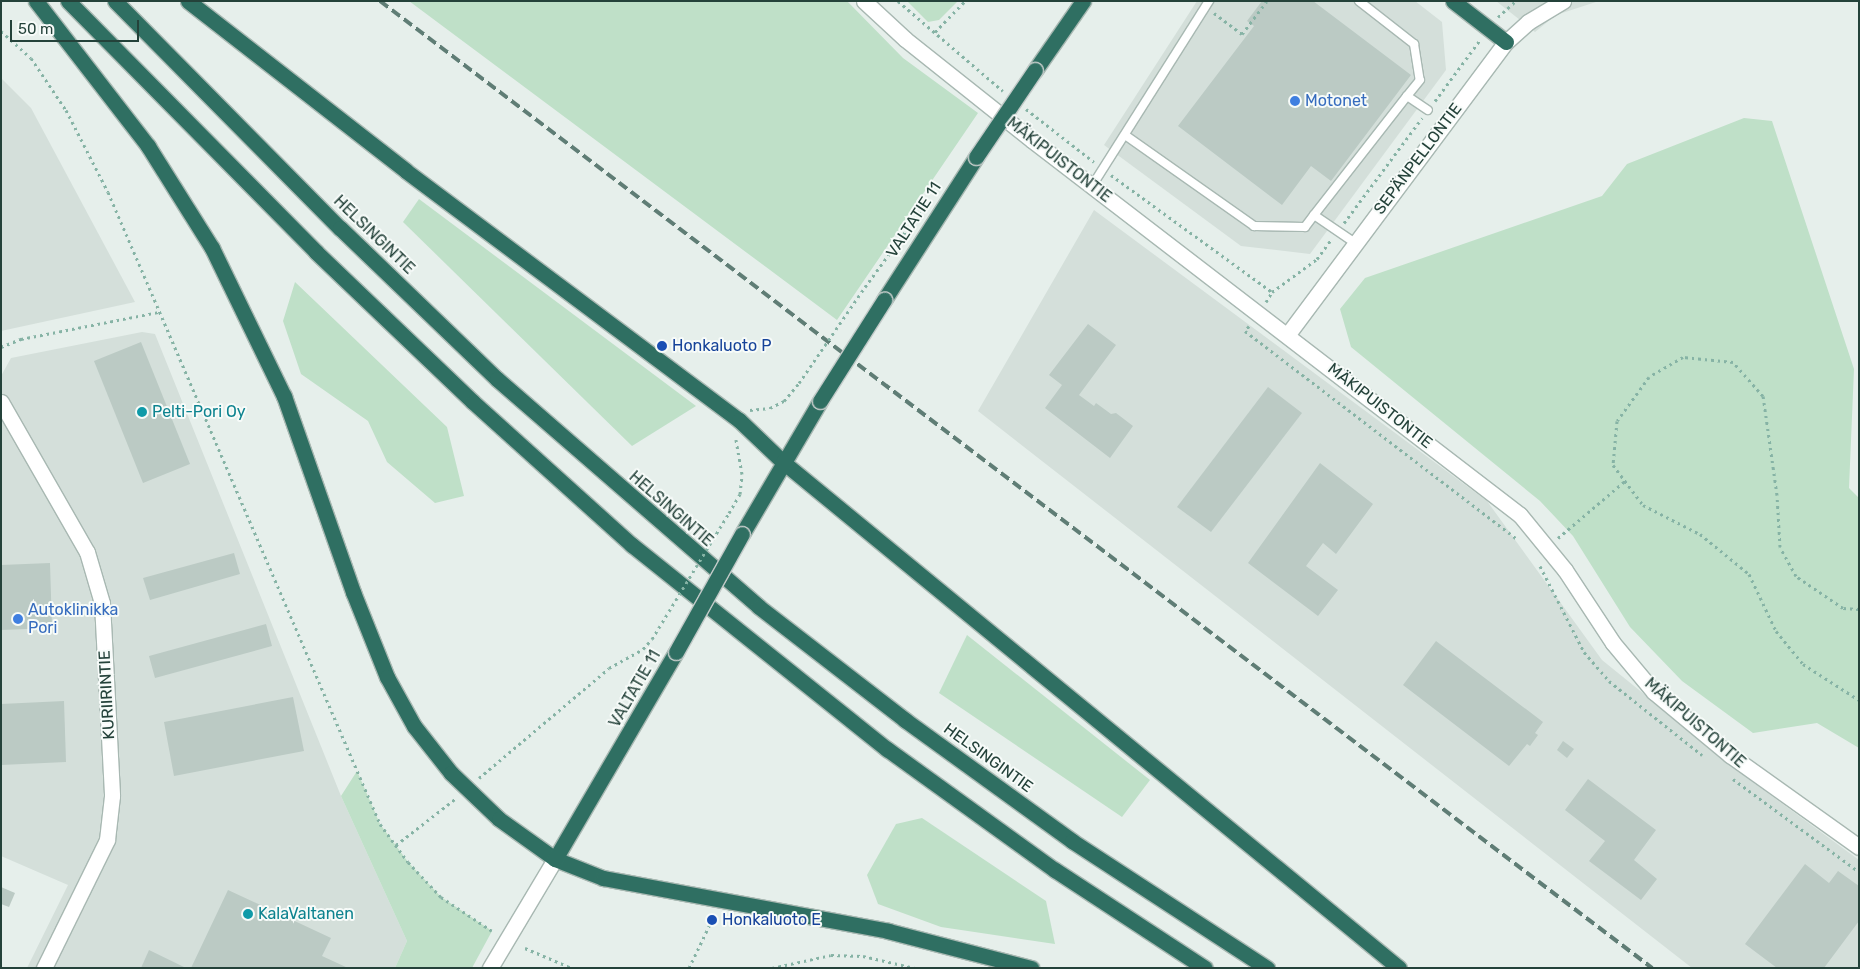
<!DOCTYPE html>
<html>
<head>
<meta charset="utf-8">
<style>
	body { margin:0 }
	#map { position:relative; width:1860px; height:969px; overflow:hidden; background:#e6efeb; font-family:Rubik,sans-serif }
	div>[style] { position:absolute }
	.built>* { inset:0; background:#d4dfda }
	.green>* { inset:0; background:#bfe0c8 }
	.building>* { inset:0; background:#bbcac4 }
	.path>* { height:3px; margin-top:-1.5px; transform-origin:0; background:repeating-linear-gradient(90deg,#86b3a5 0 2.5px,transparent 0 6.5px) }
	.roads { filter:drop-shadow(1px 0 #a8b8b2) drop-shadow(-1px 0 #a8b8b2) drop-shadow(0 1px #a8b8b2) drop-shadow(0 -1px #a8b8b2) }
	.lane>* { height:8px; margin:-4px; padding:0 4px; transform-origin:4px; border-radius:4px; background:#fff }
	.street>* { height:15px; margin:-7.5px; padding:0 7.5px; transform-origin:7.5px; border-radius:7.5px; background:#fff }
	.secondary>* { height:15px; margin:-7.5px; padding:0 7.5px; transform-origin:7.5px; border-radius:7.5px; background:#fff }
	.highway>* { height:15px; margin:-7.5px; padding:0 7.5px; transform-origin:7.5px; border-radius:7.5px; background:#2f6f62 }
	.rail>* { height:4px; margin-top:-2px; transform-origin:0; background:repeating-linear-gradient(90deg,#5f7d75 0 10px,transparent 0 15px) }
	.path-bridge>* { height:3px; margin-top:-1.5px; transform-origin:0; background:repeating-linear-gradient(90deg,#86b3a5 0 2.5px,transparent 0 6.5px) }
	.bridges { filter:drop-shadow(1px 0 #c2cac8) drop-shadow(-1px 0 #c2cac8) drop-shadow(0 1px #c2cac8) drop-shadow(0 -1px #c2cac8) }
	.highway-bridge>* { height:15px; margin:-7.5px; padding:0 7.5px; transform-origin:7.5px; border-radius:7.5px; background:#2f6f62 }
	.dots>* { width:14px; height:14px; translate:-50% -50%; box-sizing:border-box; border:2px solid #f7fbf9; border-radius:50% }
	span { translate:-50% -50%; white-space:nowrap; text-align:center; line-height:1.15; -webkit-text-stroke:4px #f7fbf9; paint-order:stroke }
	.shop-label { font-size:16px; color:#366cbe }
	.left { translate:0 -50%; text-align:left }
	.street-label { font-size:16px; color:#24423a }
	.transit-label { font-size:16px; color:#164399 }
	.culture-label { font-size:16px; color:#0d838f }
	.frame { position:absolute; inset:0; border:2px solid #24423a; pointer-events:none }
	.scale { position:absolute; left:10px; top:20px; width:129px; height:22px; box-sizing:border-box; border:2px solid #24423a; border-top:0; padding-left:6px; font-size:15px; line-height:18px; white-space:nowrap; color:#24423a; -webkit-text-stroke:4px #f7fbf9; paint-order:stroke }
</style>
</head>
<body>
<div id="map">
	<div class="built">
		<i style="clip-path:polygon(1197px 1px,1415px 1px,1442px 22px,1446px 70px,1310px 254px,1241px 246px,1104px 145px)"></i>
		<i style="clip-path:polygon(1496px 1px,1599px 1px,1556px 15px,1535px 32px)"></i>
		<i style="clip-path:polygon(1px 78px,31px 108px,135px 302px,1px 331px)"></i>
		<i style="clip-path:polygon(1094px 210px,1487px 501px,1602px 660px,1754px 783px,1859px 860px,1859px 968px,1692px 968px,978px 411px)"></i>
		<i style="clip-path:polygon(142px 332px,155px 334px,341px 796px,407px 941px,395px 968px,27px 968px,68px 885px,1px 856px,1px 376px,11px 358px)"></i>
	</div>
	<div class="green">
		<i style="clip-path:polygon(409px 1px,847px 1px,903px 58px,978px 113px,837px 320px)"></i>
		<i style="clip-path:polygon(907px 1px,958px 1px,939px 20px,928px 22px)"></i>
		<i style="clip-path:polygon(1744px 118px,1772px 121px,1854px 369px,1849px 488px,1859px 498px,1859px 748px,1817px 723px,1753px 733px,1682px 681px,1630px 627px,1573px 536px,1540px 501px,1351px 347px,1340px 309px,1365px 278px,1602px 196px,1627px 164px)"></i>
		<i style="clip-path:polygon(419px 199px,696px 406px,632px 446px,403px 222px)"></i>
		<i style="clip-path:polygon(295px 282px,447px 427px,464px 496px,435px 503px,387px 462px,368px 421px,301px 374px,283px 321px)"></i>
		<i style="clip-path:polygon(967px 635px,1150px 780px,1122px 817px,939px 693px)"></i>
		<i style="clip-path:polygon(357px 771px,380px 824px,408px 862px,441px 897px,492px 931px,472px 968px,395px 968px,407px 941px,341px 796px)"></i>
		<i style="clip-path:polygon(922px 818px,1046px 901px,1055px 944px,941px 927px,878px 904px,867px 875px,896px 824px)"></i>
	</div>
	<div class="building">
		<i style="clip-path:polygon(1262px 1px,1313px 1px,1411px 75px,1331px 181px,1311px 166px,1282px 205px,1178px 126px,1254px 26px,1247px 21px)"></i>
		<i style="clip-path:polygon(1088px 324px,1116px 345px,1079px 395px,1094px 406px,1096px 403px,1111px 414px,1116px 413px,1133px 426px,1110px 458px,1045px 408px,1062px 385px,1049px 375px)"></i>
		<i style="clip-path:polygon(141px 342px,190px 464px,143px 483px,94px 361px)"></i>
		<i style="clip-path:polygon(1268px 387px,1302px 413px,1211px 532px,1177px 507px)"></i>
		<i style="clip-path:polygon(1320px 463px,1373px 504px,1336px 554px,1323px 543px,1306px 566px,1338px 590px,1318px 616px,1248px 563px)"></i>
		<i style="clip-path:polygon(234px 553px,240px 574px,150px 600px,143px 578px)"></i>
		<i style="clip-path:polygon(50px 563px,52px 628px,1px 630px,1px 565px)"></i>
		<i style="clip-path:polygon(266px 624px,272px 646px,155px 678px,149px 656px)"></i>
		<i style="clip-path:polygon(1436px 641px,1543px 722px,1535px 733px,1538px 735px,1530px 746px,1527px 744px,1509px 766px,1403px 685px)"></i>
		<i style="clip-path:polygon(293px 697px,304px 751px,174px 776px,164px 722px)"></i>
		<i style="clip-path:polygon(64px 701px,66px 762px,1px 765px,1px 704px)"></i>
		<i style="clip-path:polygon(1563px 741px,1574px 749px,1567px 758px,1557px 750px)"></i>
		<i style="clip-path:polygon(1588px 779px,1656px 830px,1634px 860px,1657px 879px,1641px 900px,1589px 861px,1605px 841px,1565px 810px)"></i>
		<i style="clip-path:polygon(1805px 864px,1829px 883px,1838px 871px,1859px 886px,1859px 921px,1824px 968px,1777px 968px,1745px 944px)"></i>
		<i style="clip-path:polygon(1px 887px,15px 893px,9px 907px,1px 904px)"></i>
		<i style="clip-path:polygon(228px 890px,331px 938px,322px 956px,348px 968px,191px 968px)"></i>
		<i style="clip-path:polygon(149px 950px,186px 968px,141px 968px)"></i>
	</div>
	<div class="path">
		<i style="left:898px;top:1px;width:138px;rotate:40.6deg"></i>
		<i style="left:1214px;top:13px;width:35px;rotate:37deg"></i>
		<i style="left:1242px;top:34px;width:41px;rotate:-52.9deg"></i>
		<i style="left:1498px;top:17px;width:24px;rotate:-42deg"></i>
		<i style="left:1px;top:31px;width:40px;rotate:42deg"></i>
		<i style="left:31px;top:58px;width:63px;rotate:56.1deg"></i>
		<i style="left:66px;top:110px;width:92px;rotate:62.9deg"></i>
		<i style="left:108px;top:192px;width:688px;rotate:66.71deg"></i>
		<i style="left:380px;top:824px;width:47px;rotate:53.6deg"></i>
		<i style="left:408px;top:862px;width:48px;rotate:46.7deg"></i>
		<i style="left:441px;top:897px;width:61px;rotate:33.7deg"></i>
		<i style="left:935px;top:32px;width:43px;rotate:-45.9deg"></i>
		<i style="left:1435px;top:101px;width:76px;rotate:-53.6deg"></i>
		<i style="left:1026px;top:109px;width:86px;rotate:37.9deg"></i>
		<i style="left:1111px;top:175px;width:199px;rotate:36deg"></i>
		<i style="left:1344px;top:223px;width:131px;rotate:-53.4deg"></i>
		<i style="left:865px;top:287px;width:97px;rotate:-53.8deg"></i>
		<i style="left:1266px;top:302px;width:12px;rotate:-59deg"></i>
		<i style="left:1272px;top:292px;width:56px;rotate:-36.3deg"></i>
		<i style="left:1317px;top:259px;width:24px;rotate:-54deg"></i>
		<i style="left:1249px;top:326px;width:6px;rotate:129deg"></i>
		<i style="left:1245px;top:331px;width:342px;rotate:37.4deg"></i>
		<i style="left:1px;top:347px;width:22px;rotate:-22deg"></i>
		<i style="left:21px;top:339px;width:141px;rotate:-11.1deg"></i>
		<i style="left:750px;top:410px;width:20px;rotate:-6deg"></i>
		<i style="left:770px;top:408px;width:16px;rotate:-27deg"></i>
		<i style="left:784px;top:401px;width:23px;rotate:-50deg"></i>
		<i style="left:729px;top:513px;width:22px;rotate:-60deg"></i>
		<i style="left:740px;top:494px;width:20px;rotate:-84deg"></i>
		<i style="left:742px;top:474px;width:35px;rotate:-100deg"></i>
		<i style="left:1558px;top:538px;width:88px;rotate:-40.4deg"></i>
		<i style="left:1540px;top:566px;width:97px;rotate:62.9deg"></i>
		<i style="left:1584px;top:652px;width:38px;rotate:49deg"></i>
		<i style="left:1609px;top:681px;width:119px;rotate:38.5deg"></i>
		<i style="left:1859px;top:609px;width:16px;rotate:-176deg"></i>
		<i style="left:1843px;top:608px;width:57px;rotate:-145.8deg"></i>
		<i style="left:1796px;top:576px;width:33px;rotate:-119deg"></i>
		<i style="left:1780px;top:547px;width:52px;rotate:-93.3deg"></i>
		<i style="left:1777px;top:495px;width:100px;rotate:-98deg"></i>
		<i style="left:1763px;top:396px;width:45px;rotate:-131.4deg"></i>
		<i style="left:1733px;top:362px;width:50px;rotate:-174.3deg"></i>
		<i style="left:1683px;top:357px;width:39px;rotate:150deg"></i>
		<i style="left:1649px;top:377px;width:54px;rotate:126deg"></i>
		<i style="left:1617px;top:421px;width:44px;rotate:95.2deg"></i>
		<i style="left:1613px;top:465px;width:50px;rotate:53.1deg"></i>
		<i style="left:1643px;top:505px;width:64px;rotate:27deg"></i>
		<i style="left:1700px;top:534px;width:63px;rotate:39.2deg"></i>
		<i style="left:1749px;top:574px;width:63px;rotate:64.7deg"></i>
		<i style="left:1776px;top:631px;width:43px;rotate:50.7deg"></i>
		<i style="left:1803px;top:664px;width:67px;rotate:32.7deg"></i>
		<i style="left:479px;top:778px;width:170px;rotate:-40.2deg"></i>
		<i style="left:609px;top:668px;width:39px;rotate:-29deg"></i>
		<i style="left:643px;top:649px;width:13px;rotate:-48deg"></i>
		<i style="left:1733px;top:779px;width:157px;rotate:36.4deg"></i>
		<i style="left:396px;top:845px;width:75px;rotate:-37.9deg"></i>
		<i style="left:525px;top:948px;width:51px;rotate:23.1deg"></i>
		<i style="left:689px;top:968px;width:53px;rotate:-64.4deg"></i>
		<i style="left:772px;top:968px;width:60px;rotate:-12.4deg"></i>
		<i style="left:831px;top:955px;width:32px;rotate:2deg"></i>
		<i style="left:863px;top:956px;width:53px;rotate:13deg"></i>
	</div>
	<div class="roads">
		<div class="lane">
			<i style="left:1359px;top:1px;width:70px;rotate:38deg"></i>
			<i style="left:1414px;top:44px;width:36px;rotate:81deg"></i>
			<i style="left:1420px;top:80px;width:21px;rotate:129deg"></i>
			<i style="left:1407px;top:96px;width:25px;rotate:34deg"></i>
			<i style="left:1125px;top:135px;width:158px;rotate:35.2deg"></i>
			<i style="left:1254px;top:226px;width:51px;rotate:1.1deg"></i>
			<i style="left:1305px;top:227px;width:15px;rotate:-53deg"></i>
			<i style="left:1314px;top:215px;width:50px;rotate:34.3deg"></i>
			<i style="left:1092px;top:186px;width:219px;rotate:-57.7deg"></i>
			<i style="left:1314px;top:215px;width:151px;rotate:-52deg"></i>
		</div>
		<div class="street">
			<i style="left:1px;top:402px;width:173px;rotate:60.2deg"></i>
			<i style="left:87px;top:552px;width:53px;rotate:73.6deg"></i>
			<i style="left:102px;top:603px;width:193px;rotate:87deg"></i>
			<i style="left:112px;top:796px;width:44px;rotate:96.5deg"></i>
			<i style="left:107px;top:840px;width:143px;rotate:116.2deg"></i>
		</div>
		<div class="secondary">
			<i style="left:864px;top:1px;width:56px;rotate:42.8deg"></i>
			<i style="left:905px;top:39px;width:162px;rotate:38.5deg"></i>
			<i style="left:1032px;top:140px;width:615px;rotate:37.54deg"></i>
			<i style="left:1520px;top:515px;width:71px;rotate:50.7deg"></i>
			<i style="left:1565px;top:570px;width:87px;rotate:56.7deg"></i>
			<i style="left:1613px;top:643px;width:64px;rotate:50.1deg"></i>
			<i style="left:1654px;top:692px;width:99px;rotate:39.7deg"></i>
			<i style="left:1730px;top:755px;width:158px;rotate:35.5deg"></i>
			<i style="left:1288px;top:334px;width:364px;rotate:-53.3deg"></i>
			<i style="left:1506px;top:42px;width:30px;rotate:-42deg"></i>
			<i style="left:1528px;top:22px;width:41px;rotate:-31deg"></i>
			<i style="left:490px;top:968px;width:127px;rotate:-59.2deg"></i>
		</div>
		<div class="highway">
			<i style="left:36px;top:1px;width:183px;rotate:52.3deg"></i>
			<i style="left:148px;top:146px;width:120px;rotate:57.9deg"></i>
			<i style="left:212px;top:248px;width:165px;rotate:64.1deg"></i>
			<i style="left:284px;top:396px;width:208px;rotate:70.6deg"></i>
			<i style="left:353px;top:592px;width:92px;rotate:68.2deg"></i>
			<i style="left:387px;top:677px;width:56px;rotate:61.1deg"></i>
			<i style="left:414px;top:726px;width:60px;rotate:51.8deg"></i>
			<i style="left:451px;top:773px;width:66px;rotate:43.8deg"></i>
			<i style="left:499px;top:819px;width:69px;rotate:35.5deg"></i>
			<i style="left:555px;top:859px;width:52px;rotate:21.6deg"></i>
			<i style="left:603px;top:878px;width:290px;rotate:10.5deg"></i>
			<i style="left:888px;top:931px;width:148px;rotate:14.5deg"></i>
			<i style="left:68px;top:1px;width:353px;rotate:45.3deg"></i>
			<i style="left:316px;top:252px;width:217px;rotate:43.7deg"></i>
			<i style="left:473px;top:402px;width:214px;rotate:42deg"></i>
			<i style="left:632px;top:545px;width:327px;rotate:38.7deg"></i>
			<i style="left:887px;top:749px;width:207px;rotate:35.8deg"></i>
			<i style="left:1055px;top:870px;width:179px;rotate:33.2deg"></i>
			<i style="left:115px;top:1px;width:320px;rotate:45.3deg"></i>
			<i style="left:340px;top:228px;width:218px;rotate:43.9deg"></i>
			<i style="left:497px;top:379px;width:347px;rotate:41deg"></i>
			<i style="left:759px;top:607px;width:185px;rotate:37.7deg"></i>
			<i style="left:905px;top:720px;width:206px;rotate:35.9deg"></i>
			<i style="left:1072px;top:841px;width:233px;rotate:33.1deg"></i>
			<i style="left:188px;top:1px;width:276px;rotate:37.9deg"></i>
			<i style="left:406px;top:171px;width:416px;rotate:36.8deg"></i>
			<i style="left:739px;top:420px;width:61px;rotate:43.7deg"></i>
			<i style="left:783px;top:462px;width:797px;rotate:39.4deg"></i>
			<i style="left:1453px;top:1px;width:67px;rotate:37.7deg"></i>
			<i style="left:1035px;top:70px;width:84px;rotate:-55.2deg"></i>
			<i style="left:884px;top:300px;width:170px;rotate:-57.2deg"></i>
			<i style="left:742px;top:534px;width:154px;rotate:-59.6deg"></i>
			<i style="left:555px;top:859px;width:240px;rotate:-59.7deg"></i>
		</div>
	</div>
	<div class="rail">
		<i style="left:380px;top:1px;width:1598px;rotate:37.24deg"></i>
	</div>
	<div class="path-bridge">
		<i style="left:799px;top:383px;width:116px;rotate:-55.5deg"></i>
		<i style="left:652px;top:639px;width:148px;rotate:-58.6deg"></i>
	</div>
	<div class="bridges">
		<div class="highway-bridge">
			<i style="left:976px;top:157px;width:105px;rotate:-55.9deg"></i>
			<i style="left:820px;top:401px;width:120px;rotate:-57.6deg"></i>
			<i style="left:676px;top:652px;width:135px;rotate:-60.8deg"></i>
		</div>
	</div>
	<div class="dots">
		<i style="left:1295px;top:101px;background:#3f7fe0"></i>
		<i style="left:662px;top:346px;background:#1a4fb4"></i>
		<i style="left:142px;top:412px;background:#0f9aa8"></i>
		<i style="left:18px;top:619px;background:#3f7fe0"></i>
		<i style="left:248px;top:914px;background:#0f9aa8"></i>
		<i style="left:712px;top:920px;background:#1a4fb4"></i>
	</div>
	<div class="shop-label">
		<span class="left" style="left:1305px;top:101px">Motonet</span>
		<span class="left" style="left:28px;top:619px">Autoklinikka<br>Pori</span>
	</div>
	<div class="street-label">
		<span style="left:1418px;top:159px;rotate:-53deg">SEPÄNPELLONTIE</span>
		<span style="left:1059px;top:160px;rotate:38deg">MÄKIPUISTONTIE</span>
		<span style="left:914px;top:220px;rotate:-57deg">VALTATIE 11</span>
		<span style="left:374px;top:235px;rotate:44deg">HELSINGINTIE</span>
		<span style="left:1380px;top:406px;rotate:38deg">MÄKIPUISTONTIE</span>
		<span style="left:671px;top:509px;rotate:41deg">HELSINGINTIE</span>
		<span style="left:635px;top:689px;rotate:-60deg">VALTATIE 11</span>
		<span style="left:107px;top:695px;rotate:-93deg">KURIIRINTIE</span>
		<span style="left:1695px;top:723px;rotate:41deg">MÄKIPUISTONTIE</span>
		<span style="left:988px;top:758px;rotate:36deg">HELSINGINTIE</span>
	</div>
	<div class="transit-label">
		<span class="left" style="left:672px;top:346px">Honkaluoto P</span>
		<span class="left" style="left:722px;top:920px">Honkaluoto E</span>
	</div>
	<div class="culture-label">
		<span class="left" style="left:152px;top:412px">Pelti-Pori Oy</span>
		<span class="left" style="left:258px;top:914px">KalaValtanen</span>
	</div>
	<div class="frame"></div>
	<div class="scale">50 m</div>
</div>
</body>
</html>
